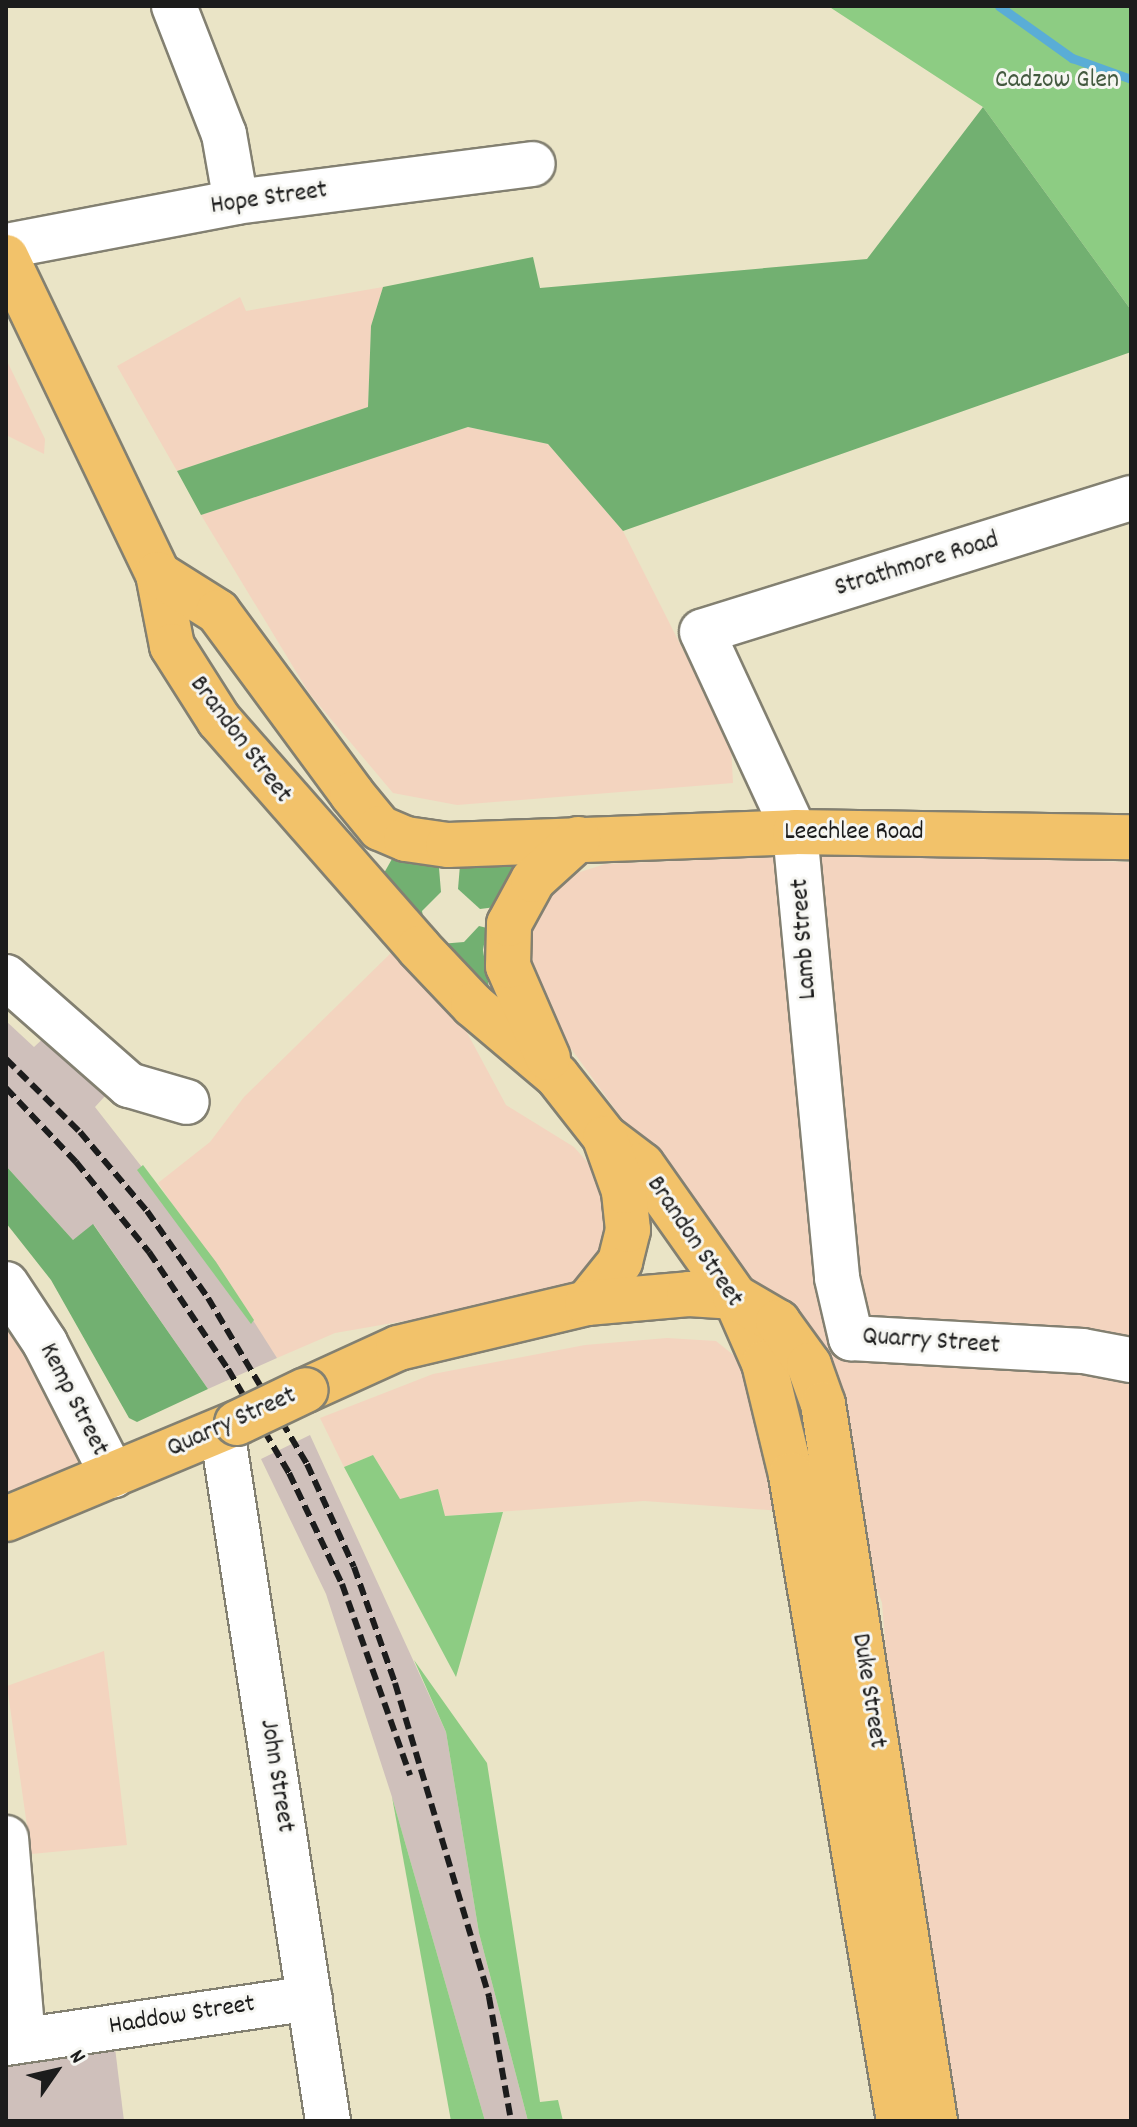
<!DOCTYPE html>
<html>
<head>
<meta charset="utf-8">
<style>
	body { margin:0 }
	#map { position:relative; width:1137px; height:2127px; overflow:hidden; background:#eae4c6; font-family:Dekko,sans-serif }
	div>[style] { position:absolute }
	.built>* { inset:0; background:#f3d4bf }
	.industrial>* { inset:0; background:#cfc0bb }
	.green>* { inset:0; background:#8dcc83 }
	.forest>* { inset:0; background:#72b071 }
	.stream>* { height:9px; margin:-4.5px; padding:0 4.5px; transform-origin:4.5px; border-radius:4.5px; background:#5aadd6 }
	.roads { filter:drop-shadow(2px 0 #838071) drop-shadow(-2px 0 #838071) drop-shadow(0 2px #838071) drop-shadow(0 -2px #838071) }
	.minor>* { height:44px; margin:-22px; padding:0 22px; transform-origin:22px; border-radius:22px; background:#fff }
	.major>* { height:44px; margin:-22px; padding:0 22px; transform-origin:22px; border-radius:22px; background:#f2c26a }
	.rail>* { height:6px; margin-top:-3px; transform-origin:0; background:repeating-linear-gradient(90deg,#1c1c1c 0 12px,transparent 0 18px) }
	.bridges { filter:drop-shadow(2px 0 #838071) drop-shadow(-2px 0 #838071) drop-shadow(0 2px #838071) drop-shadow(0 -2px #838071) }
	.major-bridge>* { height:44px; margin:-22px; padding:0 22px; transform-origin:22px; border-radius:22px; background:#f2c26a }
	span { translate:-50% -50%; white-space:nowrap; text-align:center; line-height:1.15; -webkit-text-stroke:6px #f6f6f2; paint-order:stroke }
	.park-label { font-size:26px; color:#445a40 }
	.street-label { font-size:26px; color:#1c1c1c }
	.frame { position:absolute; inset:0; border:8px solid #1c1c1c; pointer-events:none }
	.north { position:absolute; left:16px; top:2031px; width:80px; height:80px; -webkit-text-stroke:6px #f6f6f2; paint-order:stroke; rotate:56deg; font-size:22px; font-weight:700; line-height:32px; text-align:center; color:#1c1c1c }
	.north::after { content:''; display:block; margin:auto; width:28px; height:36px; background:#1c1c1c; clip-path:polygon(50% 0,100% 100%,50% 72%,0 100%) }
</style>
</head>
<body>
<div id="map">
	<div class="built">
		<i style="clip-path:polygon(383px 287px,371px 326px,368px 407px,177px 471px,117px 366px,240px 297px,246px 311px)"></i>
		<i style="clip-path:polygon(6px 359px,45px 439px,44px 454px,6px 435px)"></i>
		<i style="clip-path:polygon(468px 427px,548px 444px,623px 531px,731px 745px,733px 783px,457px 805px,393px 793px,309px 693px,201px 515px)"></i>
		<i style="clip-path:polygon(819px 855px,1131px 862px,1131px 2121px,956px 2121px,891px 1713px,882px 1603px,861px 1545px,833px 1385px,735px 1274px,532px 995px,527px 935px,553px 888px,574px 874px,605px 864px)"></i>
		<i style="clip-path:polygon(395px 949px,464px 1027px,506px 1105px,574px 1147px,597px 1173px,606px 1194px,608px 1229px,600px 1258px,583px 1280px,538px 1298px,335px 1333px,277px 1358px,158px 1183px,210px 1142px,244px 1097px)"></i>
		<i style="clip-path:polygon(6px 1309px,84px 1461px,6px 1494px)"></i>
		<i style="clip-path:polygon(667px 1338px,716px 1341px,741px 1361px,781px 1511px,644px 1501px,445px 1516px,400px 1499px,373px 1455px,344px 1467px,320px 1418px,433px 1374px,585px 1345px)"></i>
		<i style="clip-path:polygon(104px 1651px,127px 1845px,31px 1854px,7px 1686px)"></i>
	</div>
	<div class="industrial">
		<i style="clip-path:polygon(6px 1021px,34px 1047px,49px 1033px,106px 1095px,95px 1107px,216px 1262px,277px 1358px,208px 1389px,94px 1225px,73px 1240px,6px 1166px)"></i>
		<i style="clip-path:polygon(310px 1435px,446px 1732px,479px 1933px,528px 2121px,485px 2121px,392px 1797px,326px 1594px,261px 1459px)"></i>
		<i style="clip-path:polygon(115px 2048px,124px 2121px,6px 2121px,6px 2060px)"></i>
	</div>
	<div class="green">
		<i style="clip-path:polygon(828px 6px,1131px 6px,1131px 310px,983px 107px)"></i>
		<i style="clip-path:polygon(143px 1165px,216px 1262px,254px 1320px,251px 1324px,137px 1170px)"></i>
		<i style="clip-path:polygon(373px 1455px,400px 1499px,438px 1489px,445px 1516px,503px 1512px,456px 1677px,344px 1467px)"></i>
		<i style="clip-path:polygon(414px 1660px,487px 1763px,540px 2102px,558px 2100px,563px 2121px,528px 2121px,479px 1933px,446px 1732px)"></i>
		<i style="clip-path:polygon(392px 1797px,485px 2121px,451px 2121px)"></i>
	</div>
	<div class="forest">
		<i style="clip-path:polygon(983px 107px,1131px 310px,1131px 352px,623px 531px,548px 444px,468px 427px,201px 515px,177px 471px,368px 407px,371px 326px,383px 287px,533px 257px,540px 288px,867px 259px)"></i>
		<i style="clip-path:polygon(397px 850px,439px 868px,441px 892px,422px 911px,424px 922px,379px 882px)"></i>
		<i style="clip-path:polygon(501px 863px,515px 866px,508px 889px,496px 907px,480px 909px,458px 889px,460px 865px)"></i>
		<i style="clip-path:polygon(479px 926px,487px 928px,483px 950px,489px 988px,484px 995px,440px 944px,464px 942px)"></i>
		<i style="clip-path:polygon(6px 1166px,73px 1240px,93px 1224px,208px 1389px,137px 1422px,129px 1418px,51px 1280px,6px 1223px)"></i>
	</div>
	<div class="stream">
		<i style="left:999px;top:6px;width:90px;rotate:35.5deg"></i>
		<i style="left:1072px;top:58px;width:63px;rotate:19.6deg"></i>
	</div>
	<div class="roads">
		<div class="minor">
			<i style="left:174px;top:6px;width:137px;rotate:68.7deg"></i>
			<i style="left:224px;top:134px;width:69px;rotate:80deg"></i>
			<i style="left:6px;top:246px;width:234px;rotate:-10.8deg"></i>
			<i style="left:236px;top:202px;width:299px;rotate:-7.3deg"></i>
			<i style="left:1131px;top:498px;width:449px;rotate:162.7deg"></i>
			<i style="left:702px;top:632px;width:221px;rotate:65.1deg"></i>
			<i style="left:795px;top:832px;width:448px;rotate:84.6deg"></i>
			<i style="left:837px;top:1278px;width:62px;rotate:76.9deg"></i>
			<i style="left:851px;top:1338px;width:232px;rotate:3.2deg"></i>
			<i style="left:1083px;top:1351px;width:49px;rotate:10.6deg"></i>
			<i style="left:6px;top:977px;width:164px;rotate:41.3deg"></i>
			<i style="left:129px;top:1085px;width:60px;rotate:16.3deg"></i>
			<i style="left:6px;top:1284px;width:71px;rotate:56.5deg"></i>
			<i style="left:45px;top:1343px;width:149px;rotate:62.9deg"></i>
			<i style="left:222px;top:1430px;width:699px;rotate:81.28deg"></i>
			<i style="left:6px;top:1838px;width:203px;rotate:85.2deg"></i>
			<i style="left:6px;top:2043px;width:307px;rotate:-8.4deg"></i>
		</div>
		<div class="major">
			<i style="left:6px;top:257px;width:352px;rotate:64.4deg"></i>
			<i style="left:158px;top:574px;width:73px;rotate:79deg"></i>
			<i style="left:172px;top:646px;width:88px;rotate:57.6deg"></i>
			<i style="left:219px;top:720px;width:303px;rotate:48.7deg"></i>
			<i style="left:419px;top:948px;width:79px;rotate:46.5deg"></i>
			<i style="left:473px;top:1005px;width:110px;rotate:40.2deg"></i>
			<i style="left:557px;top:1076px;width:78px;rotate:51.8deg"></i>
			<i style="left:605px;top:1137px;width:46px;rotate:37.1deg"></i>
			<i style="left:642px;top:1165px;width:161px;rotate:54.8deg"></i>
			<i style="left:735px;top:1297px;width:72px;rotate:66.3deg"></i>
			<i style="left:764px;top:1363px;width:115px;rotate:76.4deg"></i>
			<i style="left:791px;top:1475px;width:655px;rotate:80.51deg"></i>
			<i style="left:158px;top:574px;width:71px;rotate:32.3deg"></i>
			<i style="left:218px;top:612px;width:226px;rotate:53.6deg"></i>
			<i style="left:352px;top:794px;width:44px;rotate:50.5deg"></i>
			<i style="left:380px;top:828px;width:28px;rotate:23deg"></i>
			<i style="left:406px;top:839px;width:42px;rotate:8.1deg"></i>
			<i style="left:448px;top:845px;width:347px;rotate:-2.1deg"></i>
			<i style="left:795px;top:832px;width:336px;rotate:0.9deg"></i>
			<i style="left:548px;top:1058px;width:100px;rotate:-113.5deg"></i>
			<i style="left:508px;top:966px;width:42px;rotate:-88.6deg"></i>
			<i style="left:509px;top:924px;width:50px;rotate:-61.4deg"></i>
			<i style="left:533px;top:880px;width:61px;rotate:-42.3deg"></i>
			<i style="left:587px;top:1303px;width:53px;rotate:-51.2deg"></i>
			<i style="left:620px;top:1262px;width:33px;rotate:-76deg"></i>
			<i style="left:628px;top:1230px;width:39px;rotate:-96deg"></i>
			<i style="left:624px;top:1191px;width:56px;rotate:-109.7deg"></i>
			<i style="left:306px;top:1390px;width:101px;rotate:-24.5deg"></i>
			<i style="left:398px;top:1348px;width:194px;rotate:-13.4deg"></i>
			<i style="left:587px;top:1303px;width:102px;rotate:-5deg"></i>
			<i style="left:689px;top:1294px;width:46px;rotate:3.7deg"></i>
			<i style="left:735px;top:1297px;width:50px;rotate:30.2deg"></i>
			<i style="left:778px;top:1322px;width:53px;rotate:54.2deg"></i>
			<i style="left:809px;top:1365px;width:41px;rotate:70.3deg"></i>
			<i style="left:823px;top:1404px;width:726px;rotate:81.12deg"></i>
			<i style="left:6px;top:1519px;width:250px;rotate:-22.6deg"></i>
		</div>
	</div>
	<div class="rail">
		<i style="left:6px;top:1059px;width:104px;rotate:44.6deg"></i>
		<i style="left:80px;top:1132px;width:104px;rotate:49.7deg"></i>
		<i style="left:147px;top:1211px;width:106px;rotate:55deg"></i>
		<i style="left:208px;top:1298px;width:193px;rotate:59.2deg"></i>
		<i style="left:307px;top:1464px;width:113px;rotate:65.5deg"></i>
		<i style="left:354px;top:1567px;width:123px;rotate:70.5deg"></i>
		<i style="left:395px;top:1683px;width:328px;rotate:73.3deg"></i>
		<i style="left:489px;top:1997px;width:126px;rotate:79.9deg"></i>
		<i style="left:6px;top:1088px;width:102px;rotate:46.6deg"></i>
		<i style="left:76px;top:1162px;width:116px;rotate:51deg"></i>
		<i style="left:149px;top:1252px;width:141px;rotate:56deg"></i>
		<i style="left:228px;top:1369px;width:121px;rotate:59.6deg"></i>
		<i style="left:289px;top:1473px;width:123px;rotate:64.5deg"></i>
		<i style="left:342px;top:1584px;width:203px;rotate:70.4deg"></i>
	</div>
	<div class="bridges">
		<div class="major-bridge">
			<i style="left:237px;top:1423px;width:76px;rotate:-25.6deg"></i>
		</div>
	</div>
	<div class="park-label">
		<span style="left:1057px;top:81px">Cadzow Glen</span>
	</div>
	<div class="street-label">
		<span style="left:269px;top:199px;rotate:-8deg">Hope Street</span>
		<span style="left:917px;top:565px;rotate:-17deg">Strathmore Road</span>
		<span style="left:240px;top:740px;rotate:53deg">Brandon Street</span>
		<span style="left:854px;top:833px">Leechlee Road</span>
		<span style="left:805px;top:939px;rotate:-94deg">Lamb Street</span>
		<span style="left:694px;top:1242px;rotate:56deg">Brandon Street</span>
		<span style="left:931px;top:1342px;rotate:4deg">Quarry Street</span>
		<span style="left:73px;top:1400px;rotate:63deg">Kemp Street</span>
		<span style="left:232px;top:1423px;rotate:-24deg">Quarry Street</span>
		<span style="left:868px;top:1691px;rotate:81deg">Duke Street</span>
		<span style="left:276px;top:1776px;rotate:81deg">John Street</span>
		<span style="left:182px;top:2016px;rotate:-9deg">Haddow Street</span>
	</div>
	<div class="frame"></div>
	<div class="north">N</div>
</div>
</body>
</html>
